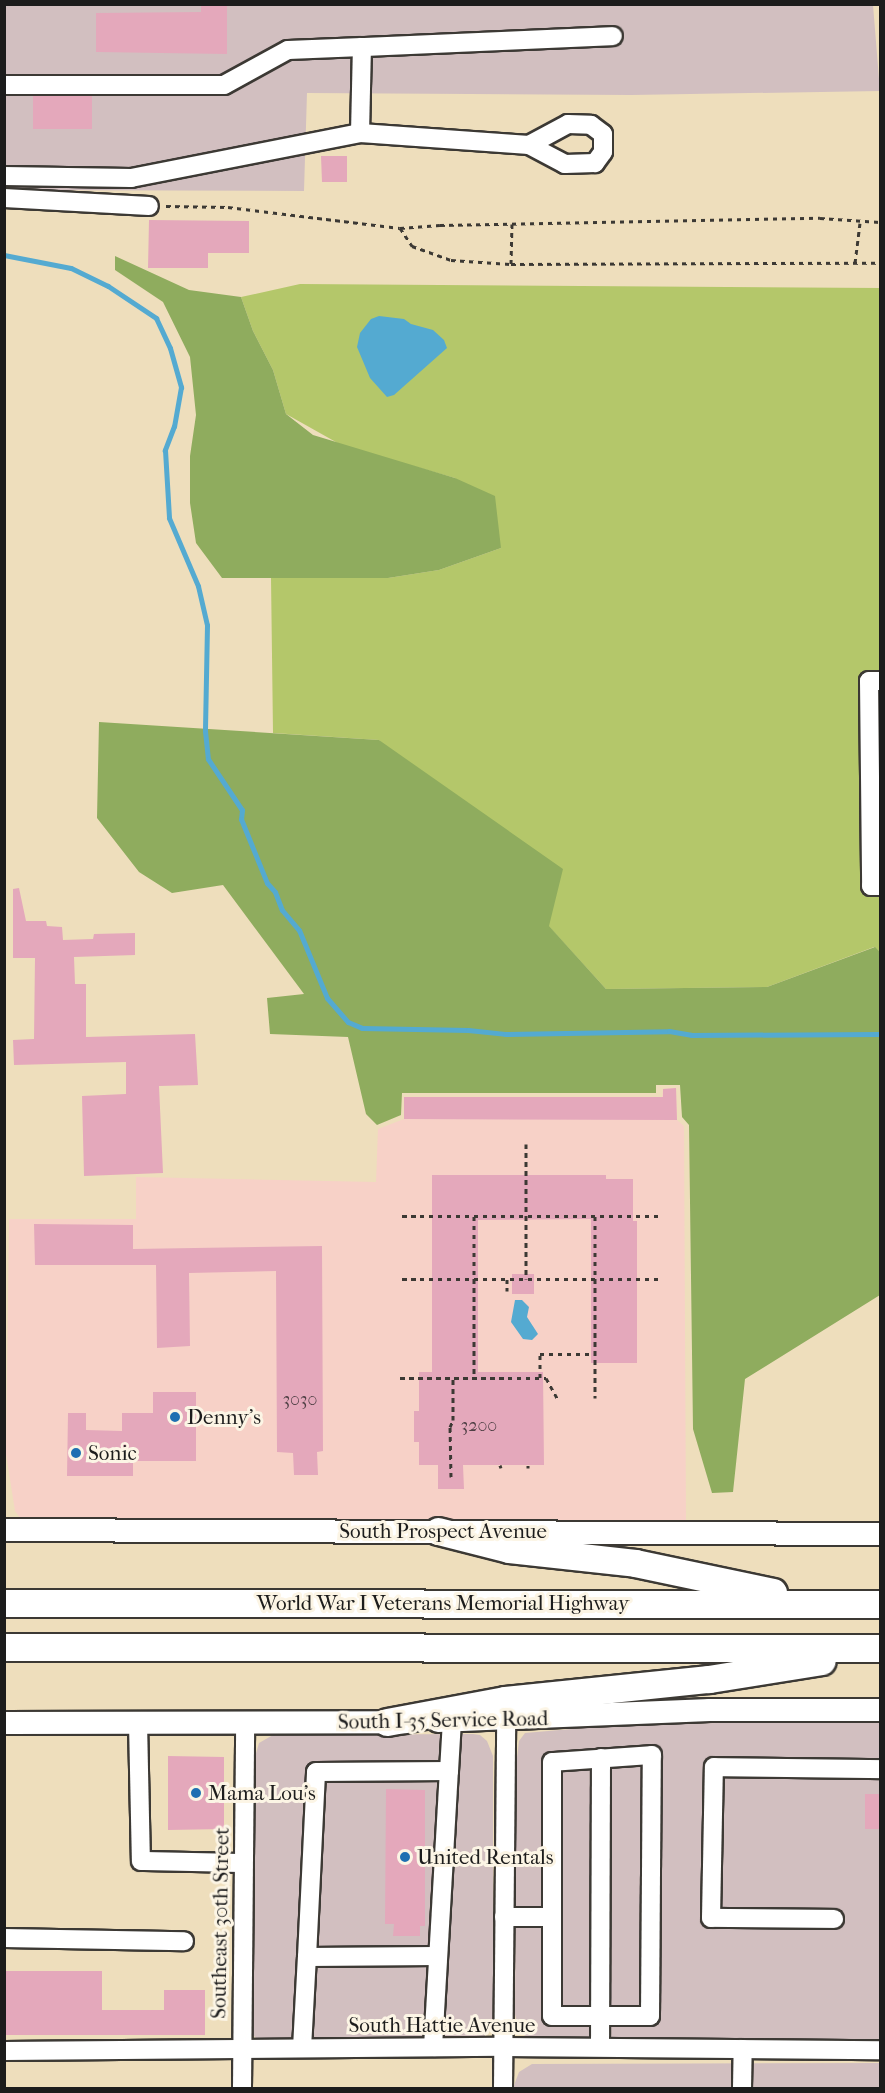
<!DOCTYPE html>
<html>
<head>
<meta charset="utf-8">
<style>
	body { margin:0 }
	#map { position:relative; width:885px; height:2093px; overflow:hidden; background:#eedebc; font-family:"IM FELL French Canon",serif }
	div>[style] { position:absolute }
	.built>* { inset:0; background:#f7d1c7 }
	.industrial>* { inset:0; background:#d2bfc0 }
	.green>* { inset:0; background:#b4c76a }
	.forest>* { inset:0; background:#8fac5e }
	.water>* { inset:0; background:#54aad1 }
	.stream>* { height:5px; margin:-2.5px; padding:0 2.5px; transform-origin:2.5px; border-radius:2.5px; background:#54aad1 }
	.building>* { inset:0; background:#e4a8bb }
	.path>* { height:3px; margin-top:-1.5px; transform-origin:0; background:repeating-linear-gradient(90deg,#3c3934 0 4.5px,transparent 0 9px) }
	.roads { filter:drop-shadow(2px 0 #3c3934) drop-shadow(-2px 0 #3c3934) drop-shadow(0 2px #3c3934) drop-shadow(0 -2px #3c3934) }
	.minor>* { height:18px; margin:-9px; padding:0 9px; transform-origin:9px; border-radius:9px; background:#fff }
	.major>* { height:22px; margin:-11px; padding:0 11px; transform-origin:11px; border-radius:11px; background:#fff }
	.highway>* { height:27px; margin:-13.5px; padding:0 13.5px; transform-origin:13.5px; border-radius:13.5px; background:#fff }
	.dots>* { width:16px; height:16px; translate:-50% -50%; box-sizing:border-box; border:3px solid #fcf5e5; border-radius:50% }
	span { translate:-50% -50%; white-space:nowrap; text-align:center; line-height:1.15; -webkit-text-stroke:6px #fcf5e5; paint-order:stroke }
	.number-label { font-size:18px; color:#4e3f44 }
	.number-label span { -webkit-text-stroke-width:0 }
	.poi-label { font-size:21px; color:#1c1c1c }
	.left { translate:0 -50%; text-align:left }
	.street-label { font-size:21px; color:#1c1c1c }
	.frame { position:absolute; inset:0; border:6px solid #1c1c1c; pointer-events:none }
</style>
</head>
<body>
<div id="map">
	<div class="built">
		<i style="clip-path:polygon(676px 1088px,677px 1120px,684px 1126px,686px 1522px,21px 1519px,15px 1511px,6px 1454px,9px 1219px,136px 1219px,136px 1177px,376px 1182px,378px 1129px,404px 1119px,404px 1097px,662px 1097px,663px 1089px)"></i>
	</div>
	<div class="industrial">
		<i style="clip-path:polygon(4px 5px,873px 5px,880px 91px,631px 95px,307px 93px,304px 191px,5px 190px)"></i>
		<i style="clip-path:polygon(880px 1721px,880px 2042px,535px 2041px,522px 2034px,518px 2029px,515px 2014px,516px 1766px,519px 1741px,525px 1733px,629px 1724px)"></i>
		<i style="clip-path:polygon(473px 1734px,480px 1735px,487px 1741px,493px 1756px,493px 2019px,485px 2036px,478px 2042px,258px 2040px,252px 2034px,249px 2014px,254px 1760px,259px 1743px,273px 1735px)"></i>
		<i style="clip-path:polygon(880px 2063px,880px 2088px,513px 2088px,519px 2072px,532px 2064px)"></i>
	</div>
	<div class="green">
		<i style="clip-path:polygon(300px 284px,880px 288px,880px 952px,874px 947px,767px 987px,606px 989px,379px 740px,273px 733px,271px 578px,388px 578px,439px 570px,501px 548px,455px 478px,343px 446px,286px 414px,273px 370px,253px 331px,241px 297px)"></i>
	</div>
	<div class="forest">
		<i style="clip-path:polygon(115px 256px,189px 290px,241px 297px,253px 331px,273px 370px,286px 414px,313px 435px,455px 478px,495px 496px,501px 548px,439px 570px,388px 578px,222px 578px,196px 543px,190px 503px,190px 456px,196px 415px,190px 357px,163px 302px,115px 270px)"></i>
		<i style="clip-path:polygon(99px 722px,379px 740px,563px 869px,549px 926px,606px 989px,767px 987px,875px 947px,880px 952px,880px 1295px,745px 1379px,733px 1492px,712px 1493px,693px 1429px,689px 1125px,682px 1117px,680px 1085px,656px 1085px,656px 1093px,402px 1093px,401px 1115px,377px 1125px,366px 1114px,348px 1037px,270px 1034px,267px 998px,304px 994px,223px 885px,172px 893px,139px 872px,97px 818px)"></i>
	</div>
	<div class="water">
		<i style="clip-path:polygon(379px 316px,404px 319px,411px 324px,433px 330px,444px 340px,447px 348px,394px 395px,387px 397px,370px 378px,357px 347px,360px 333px,371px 319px)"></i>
		<i style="clip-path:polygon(515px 1300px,522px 1300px,529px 1307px,527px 1317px,538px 1334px,532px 1340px,523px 1339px,511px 1322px)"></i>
	</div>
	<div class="stream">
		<i style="left:4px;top:255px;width:68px;rotate:11deg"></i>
		<i style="left:71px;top:268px;width:41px;rotate:25.9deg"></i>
		<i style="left:108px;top:286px;width:58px;rotate:33.7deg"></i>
		<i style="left:156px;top:318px;width:33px;rotate:65deg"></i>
		<i style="left:170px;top:348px;width:41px;rotate:74.2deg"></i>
		<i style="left:181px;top:387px;width:40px;rotate:100deg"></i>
		<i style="left:174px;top:426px;width:26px;rotate:111deg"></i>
		<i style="left:165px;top:450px;width:68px;rotate:86.6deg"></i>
		<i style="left:169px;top:518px;width:74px;rotate:66.9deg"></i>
		<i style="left:198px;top:586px;width:40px;rotate:77deg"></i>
		<i style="left:207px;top:625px;width:106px;rotate:91.1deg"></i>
		<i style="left:205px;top:731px;width:28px;rotate:84deg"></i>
		<i style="left:208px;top:759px;width:61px;rotate:56.3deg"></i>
		<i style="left:242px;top:810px;width:9px;rotate:96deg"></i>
		<i style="left:241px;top:819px;width:69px;rotate:67.9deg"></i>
		<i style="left:267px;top:883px;width:12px;rotate:48deg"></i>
		<i style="left:275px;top:892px;width:19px;rotate:69deg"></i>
		<i style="left:282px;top:910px;width:26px;rotate:50deg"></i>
		<i style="left:299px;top:930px;width:74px;rotate:67.6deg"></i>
		<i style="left:327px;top:998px;width:32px;rotate:49deg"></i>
		<i style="left:348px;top:1022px;width:15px;rotate:23deg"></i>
		<i style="left:362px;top:1028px;width:106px;rotate:1.1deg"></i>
		<i style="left:468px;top:1030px;width:37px;rotate:6deg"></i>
		<i style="left:505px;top:1034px;width:164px;rotate:-1deg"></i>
		<i style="left:669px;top:1031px;width:22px;rotate:10deg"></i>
		<i style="left:691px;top:1035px;width:189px;rotate:-0.3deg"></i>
	</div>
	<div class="building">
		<i style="clip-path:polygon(201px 4px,227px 4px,227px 54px,96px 52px,96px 13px,201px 12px)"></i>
		<i style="clip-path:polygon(33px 96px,92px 96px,92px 129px,33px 129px)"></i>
		<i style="clip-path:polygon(321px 156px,347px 156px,347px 182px,322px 182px)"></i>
		<i style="clip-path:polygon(149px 220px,249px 221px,249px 253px,208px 253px,208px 268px,148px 268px)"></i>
		<i style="clip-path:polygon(19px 888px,26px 921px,46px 921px,47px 926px,62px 927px,63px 940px,93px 939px,94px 934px,135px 933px,135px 955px,74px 957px,75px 984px,86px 984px,86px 1037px,195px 1034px,198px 1085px,159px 1086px,163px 1173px,84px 1176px,82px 1096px,126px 1094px,126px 1062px,14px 1065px,13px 1040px,34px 1039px,35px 958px,13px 958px,13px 889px)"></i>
		<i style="clip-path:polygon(676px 1088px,677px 1120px,404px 1119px,404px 1097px,663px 1097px,663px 1089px)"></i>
		<i style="clip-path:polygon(432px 1175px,606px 1175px,606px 1179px,633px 1179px,633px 1221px,637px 1221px,637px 1363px,591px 1363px,591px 1219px,478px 1220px,478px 1372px,543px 1372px,544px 1465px,463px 1465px,464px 1489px,438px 1489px,438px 1465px,419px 1465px,419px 1442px,414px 1442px,414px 1411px,419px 1411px,419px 1372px,432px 1372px)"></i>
		<i style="clip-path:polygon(34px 1224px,133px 1225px,133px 1249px,322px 1246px,323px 1451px,317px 1452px,318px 1475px,294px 1475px,293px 1453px,277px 1452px,276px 1271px,189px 1273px,190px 1346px,157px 1348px,156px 1265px,35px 1265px)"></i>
		<i style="clip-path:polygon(512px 1274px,534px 1274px,534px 1294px,512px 1294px)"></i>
		<i style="clip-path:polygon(153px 1392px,196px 1392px,196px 1461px,133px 1461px,133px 1476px,67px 1476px,68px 1413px,86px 1413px,86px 1430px,122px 1431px,122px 1413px,153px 1413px)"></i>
		<i style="clip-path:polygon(168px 1756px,224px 1757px,224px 1829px,168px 1830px)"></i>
		<i style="clip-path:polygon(386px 1789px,425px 1790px,425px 1926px,420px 1926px,420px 1936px,393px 1936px,394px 1924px,385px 1924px)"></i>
		<i style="clip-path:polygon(865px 1794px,880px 1794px,880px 1829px,865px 1829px)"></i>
		<i style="clip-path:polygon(6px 1971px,102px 1971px,102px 2010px,164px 2010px,164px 1990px,205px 1990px,205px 2035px,6px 2035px)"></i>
	</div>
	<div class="path">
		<i style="left:166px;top:206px;width:62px;rotate:0.9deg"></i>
		<i style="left:228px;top:207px;width:173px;rotate:7deg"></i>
		<i style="left:400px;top:228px;width:40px;rotate:-4.3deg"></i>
		<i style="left:440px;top:225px;width:380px;rotate:-1.1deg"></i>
		<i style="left:820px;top:218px;width:60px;rotate:3.8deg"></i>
		<i style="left:400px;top:228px;width:22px;rotate:56deg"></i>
		<i style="left:412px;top:246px;width:41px;rotate:19.7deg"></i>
		<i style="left:451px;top:260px;width:60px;rotate:3.8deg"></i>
		<i style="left:511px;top:264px;width:369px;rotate:-0.2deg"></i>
		<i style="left:855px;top:263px;width:40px;rotate:-82.9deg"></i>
		<i style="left:511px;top:264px;width:40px;rotate:-88.6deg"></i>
		<i style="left:526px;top:1144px;width:135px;rotate:90deg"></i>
		<i style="left:402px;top:1216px;width:259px"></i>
		<i style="left:474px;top:1216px;width:162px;rotate:90deg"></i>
		<i style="left:595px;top:1216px;width:182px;rotate:90deg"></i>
		<i style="left:402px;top:1279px;width:259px"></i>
		<i style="left:507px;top:1279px;width:12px;rotate:90deg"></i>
		<i style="left:400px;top:1378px;width:146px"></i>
		<i style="left:546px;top:1378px;width:23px;rotate:61deg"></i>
		<i style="left:540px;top:1378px;width:24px;rotate:-90deg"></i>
		<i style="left:540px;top:1354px;width:55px"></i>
		<i style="left:500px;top:1465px;width:3px;rotate:72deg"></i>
		<i style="left:528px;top:1465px;width:3px;rotate:90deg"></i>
		<i style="left:451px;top:1477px;width:50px;rotate:-91.1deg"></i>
		<i style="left:450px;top:1427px;width:8px;rotate:-67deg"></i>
		<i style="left:453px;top:1420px;width:42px;rotate:-90deg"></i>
	</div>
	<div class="roads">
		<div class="minor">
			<i style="left:4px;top:85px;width:220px"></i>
			<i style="left:224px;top:85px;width:73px;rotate:-28.7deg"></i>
			<i style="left:288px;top:50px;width:74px;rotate:-2.3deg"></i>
			<i style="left:529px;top:145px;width:44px;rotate:-28.3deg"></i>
			<i style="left:568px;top:124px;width:23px;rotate:2deg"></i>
			<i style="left:591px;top:125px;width:15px;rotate:37deg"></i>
			<i style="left:603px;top:134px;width:18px;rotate:90deg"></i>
			<i style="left:603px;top:152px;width:14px;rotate:126deg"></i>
			<i style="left:595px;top:163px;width:30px;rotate:178deg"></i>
			<i style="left:565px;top:164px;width:41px;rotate:-152.2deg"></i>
			<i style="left:529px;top:145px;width:169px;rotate:-175.9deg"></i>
			<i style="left:360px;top:133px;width:86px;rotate:-88.7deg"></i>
			<i style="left:362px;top:47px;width:251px;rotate:-2.5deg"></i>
			<i style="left:4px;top:176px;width:127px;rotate:0.9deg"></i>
			<i style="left:131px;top:178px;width:233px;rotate:-11.1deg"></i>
			<i style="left:4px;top:198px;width:145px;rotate:3.2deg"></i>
			<i style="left:880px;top:681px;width:11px;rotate:180deg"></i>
			<i style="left:869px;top:681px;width:205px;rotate:89.4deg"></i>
			<i style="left:871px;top:886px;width:9px"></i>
			<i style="left:138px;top:1722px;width:139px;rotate:88.8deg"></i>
			<i style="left:141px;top:1861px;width:102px;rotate:1.1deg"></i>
			<i style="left:504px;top:1917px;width:48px"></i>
			<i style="left:552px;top:1917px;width:99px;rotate:90deg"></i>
			<i style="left:552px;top:2016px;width:98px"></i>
			<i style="left:650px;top:2016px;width:261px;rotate:-89.6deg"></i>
			<i style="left:652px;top:1755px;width:100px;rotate:176deg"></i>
			<i style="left:552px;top:1762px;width:155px;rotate:90deg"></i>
			<i style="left:834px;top:1919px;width:123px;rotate:-179.5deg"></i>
			<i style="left:711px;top:1918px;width:151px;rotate:-88.9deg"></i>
			<i style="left:714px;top:1767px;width:166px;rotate:0.7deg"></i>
			<i style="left:4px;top:1938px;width:180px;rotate:1deg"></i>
			<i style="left:437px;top:1956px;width:130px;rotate:179.6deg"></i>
			<i style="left:307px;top:1957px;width:185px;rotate:-87.2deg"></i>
			<i style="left:316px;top:1772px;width:133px;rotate:-0.4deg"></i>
			<i style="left:449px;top:1771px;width:50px;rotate:-86.6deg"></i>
			<i style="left:433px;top:2047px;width:276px;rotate:-86.7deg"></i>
			<i style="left:600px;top:2047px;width:289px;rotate:-89.8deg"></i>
			<i style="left:302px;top:2048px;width:91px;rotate:-86.9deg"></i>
			<i style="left:4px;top:2051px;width:499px;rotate:-0.5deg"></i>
			<i style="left:503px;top:2047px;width:377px;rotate:0.5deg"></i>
			<i style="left:242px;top:2088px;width:366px;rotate:-89.5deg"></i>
			<i style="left:503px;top:2088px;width:368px;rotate:-89.5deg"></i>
			<i style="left:742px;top:2088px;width:39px;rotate:-89deg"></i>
		</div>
		<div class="major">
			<i style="left:4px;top:1530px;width:876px;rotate:0.26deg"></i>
			<i style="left:438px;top:1721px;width:272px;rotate:-2.3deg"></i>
			<i style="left:710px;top:1710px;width:170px"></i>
			<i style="left:4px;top:1723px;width:401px;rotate:-0.1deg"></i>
		</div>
		<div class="highway">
			<i style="left:438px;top:1531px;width:73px;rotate:14.2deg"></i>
			<i style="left:509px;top:1549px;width:127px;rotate:6.3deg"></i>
			<i style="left:635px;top:1563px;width:141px;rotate:11.9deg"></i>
			<i style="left:4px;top:1603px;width:876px;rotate:0.07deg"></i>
			<i style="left:4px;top:1647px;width:876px;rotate:0.07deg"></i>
			<i style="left:387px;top:1722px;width:120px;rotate:-10.6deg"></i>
			<i style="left:505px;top:1700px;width:205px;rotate:-5.9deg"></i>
			<i style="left:709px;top:1679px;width:114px;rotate:-9.1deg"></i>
		</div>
	</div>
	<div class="dots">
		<i style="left:175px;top:1417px;background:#1f6fb2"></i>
		<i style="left:76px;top:1453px;background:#1f6fb2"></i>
		<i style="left:196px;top:1793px;background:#1f6fb2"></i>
		<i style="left:405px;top:1857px;background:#1f6fb2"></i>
	</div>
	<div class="number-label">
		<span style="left:300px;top:1400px">3030</span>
		<span style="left:479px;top:1426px">3200</span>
	</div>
	<div class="poi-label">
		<span class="left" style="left:187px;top:1417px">Denny's</span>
		<span class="left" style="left:88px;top:1453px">Sonic</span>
		<span class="left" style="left:208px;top:1793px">Mama Lou's</span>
		<span class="left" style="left:417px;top:1857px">United Rentals</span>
	</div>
	<div class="street-label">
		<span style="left:443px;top:1531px">South Prospect Avenue</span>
		<span style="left:443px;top:1603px">World War I Veterans Memorial Highway</span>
		<span style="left:443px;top:1720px;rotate:-1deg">South I-35 Service Road</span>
		<span style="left:220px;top:1923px;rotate:-89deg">Southeast 30th Street</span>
		<span style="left:442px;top:2025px">South Hattie Avenue</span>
	</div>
	<div class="frame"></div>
</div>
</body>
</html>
